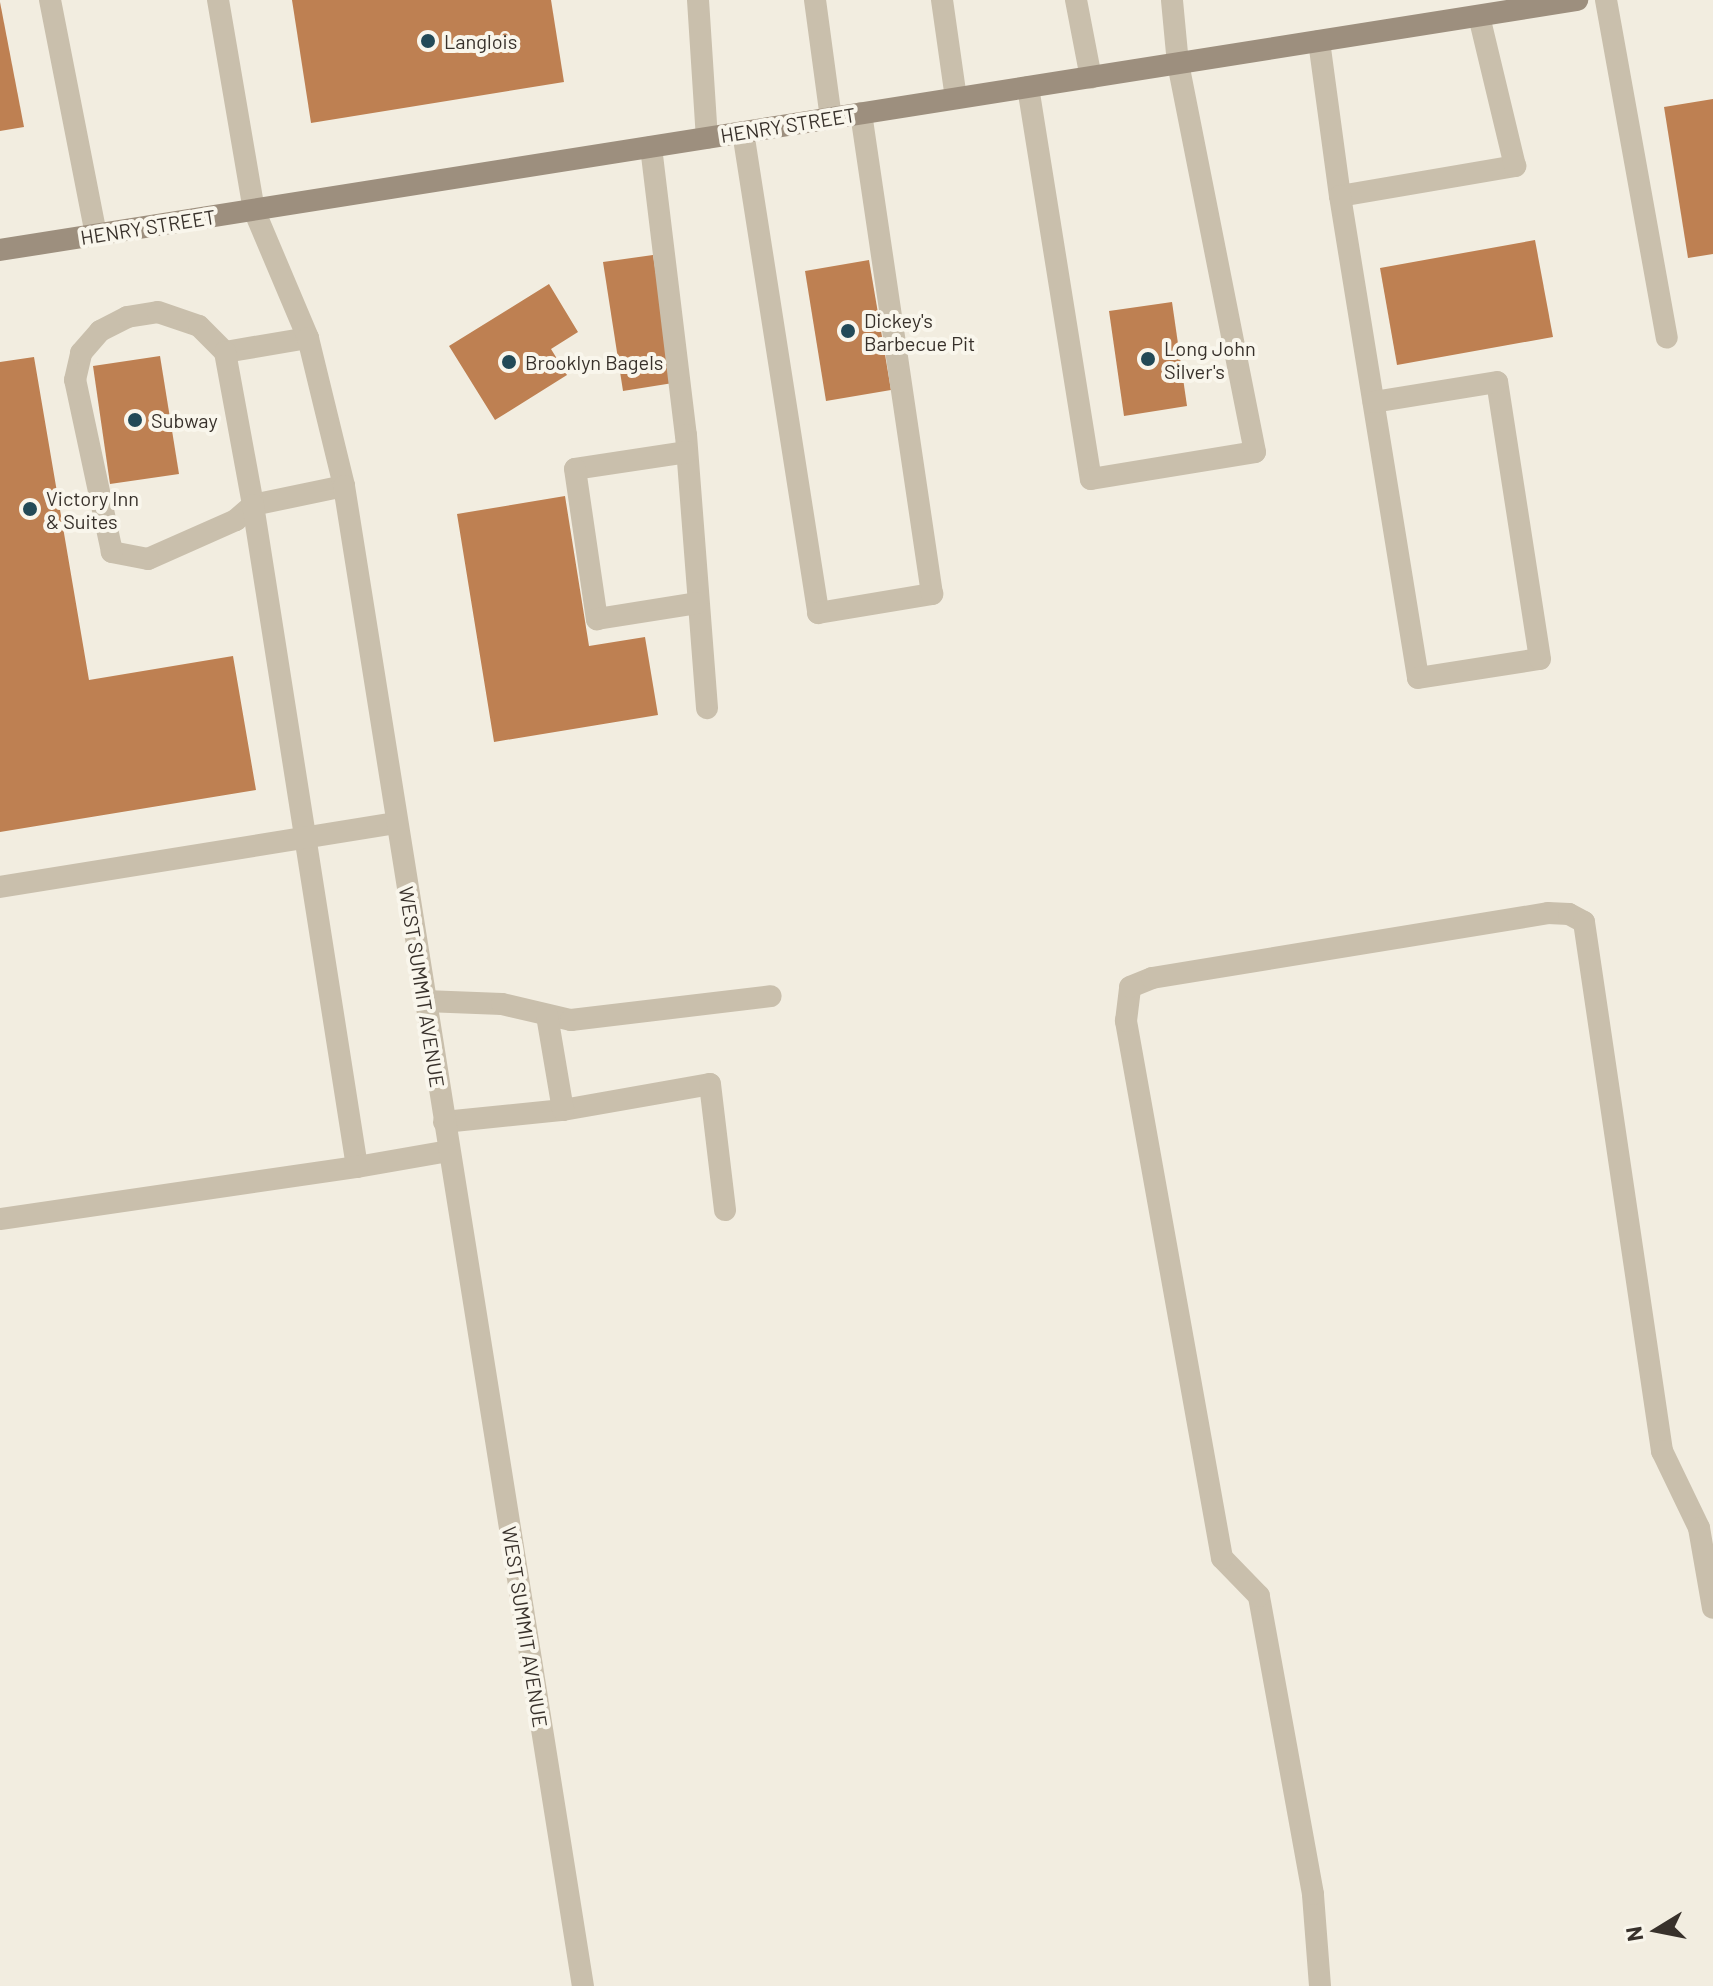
<!DOCTYPE html>
<html>
<head>
<meta charset="utf-8">
<style>
	body { margin:0 }
	#map { position:relative; width:1713px; height:1986px; overflow:hidden; background:#f2ede0; font-family:Barlow,sans-serif }
	div>[style] { position:absolute }
	.building>* { inset:0; background:#be8052 }
	.service>* { height:22px; margin:-11px; padding:0 11px; transform-origin:11px; border-radius:11px; background:#c9bfac }
	.tertiary>* { height:22px; margin:-11px; padding:0 11px; transform-origin:11px; border-radius:11px; background:#c9bfac }
	.secondary>* { height:22px; margin:-11px; padding:0 11px; transform-origin:11px; border-radius:11px; background:#9d8f7e }
	.dots>* { width:22px; height:22px; translate:-50% -50%; box-sizing:border-box; border:4px solid #f9f6ec; border-radius:50% }
	span { translate:-50% -50%; white-space:nowrap; text-align:center; line-height:1.15; -webkit-text-stroke:8px #f9f6ec; paint-order:stroke }
	.poi-label { font-size:20px; color:#38312b }
	.left { translate:0 -50%; text-align:left }
	.street-label { font-size:20px; color:#38312b }
	.north { position:absolute; left:1617px; top:1890px; width:80px; height:80px; -webkit-text-stroke:6px #f9f6ec; paint-order:stroke; rotate:260deg; font-size:22px; font-weight:700; line-height:32px; text-align:center; color:#38312b }
	.north::after { content:''; display:block; margin:auto; width:28px; height:36px; background:#38312b; clip-path:polygon(50% 0,100% 100%,50% 72%,0 100%) }
</style>
</head>
<body>
<div id="map">
	<div class="building">
		<i style="clip-path:polygon(292px 0,551px 0,564px 82px,311px 123px)"></i>
		<i style="clip-path:polygon(0 2px,24px 127px,0 131px)"></i>
		<i style="clip-path:polygon(1713px 99px,1713px 254px,1688px 258px,1664px 107px)"></i>
		<i style="clip-path:polygon(1535px 240px,1553px 337px,1397px 365px,1380px 268px)"></i>
		<i style="clip-path:polygon(653px 255px,673px 383px,623px 391px,603px 262px)"></i>
		<i style="clip-path:polygon(869px 260px,891px 390px,826px 401px,805px 271px)"></i>
		<i style="clip-path:polygon(549px 284px,578px 332px,551px 349px,567px 375px,495px 420px,449px 346px)"></i>
		<i style="clip-path:polygon(1172px 302px,1187px 406px,1124px 416px,1109px 311px)"></i>
		<i style="clip-path:polygon(160px 356px,179px 474px,110px 484px,93px 366px)"></i>
		<i style="clip-path:polygon(34px 357px,89px 680px,233px 656px,256px 790px,0 832px,0 362px)"></i>
		<i style="clip-path:polygon(565px 496px,589px 646px,645px 637px,658px 715px,494px 742px,457px 514px)"></i>
	</div>
	<div class="service">
		<i style="left:50px;top:0;width:239px;rotate:78.9deg"></i>
		<i style="left:698px;top:0;width:138px;rotate:86.3deg"></i>
		<i style="left:815px;top:0;width:119px;rotate:82.3deg"></i>
		<i style="left:942px;top:0;width:99px;rotate:81.9deg"></i>
		<i style="left:1076px;top:0;width:79px;rotate:79.1deg"></i>
		<i style="left:1606px;top:0;width:343px;rotate:79.8deg"></i>
		<i style="left:1319px;top:41px;width:156px;rotate:82.3deg"></i>
		<i style="left:1340px;top:196px;width:178px;rotate:-9.7deg"></i>
		<i style="left:1515px;top:166px;width:154px;rotate:-103.5deg"></i>
		<i style="left:1028px;top:87px;width:397px;rotate:80.9deg"></i>
		<i style="left:1091px;top:479px;width:166px;rotate:-9.3deg"></i>
		<i style="left:1255px;top:452px;width:396px;rotate:-101.2deg"></i>
		<i style="left:1178px;top:64px;width:64px;rotate:-95.4deg"></i>
		<i style="left:743px;top:132px;width:487px;rotate:81.1deg"></i>
		<i style="left:818px;top:613px;width:116px;rotate:-9.5deg"></i>
		<i style="left:932px;top:594px;width:486px;rotate:-98.4deg"></i>
		<i style="left:651px;top:147px;width:290px;rotate:83.1deg"></i>
		<i style="left:686px;top:435px;width:274px;rotate:85.6deg"></i>
		<i style="left:1340px;top:196px;width:488px;rotate:80.8deg"></i>
		<i style="left:1418px;top:678px;width:123px;rotate:-8.9deg"></i>
		<i style="left:1540px;top:659px;width:280px;rotate:-98.8deg"></i>
		<i style="left:1497px;top:382px;width:125px;rotate:170.8deg"></i>
		<i style="left:225px;top:352px;width:84px;rotate:-9.6deg"></i>
		<i style="left:687px;top:452px;width:113px;rotate:171.4deg"></i>
		<i style="left:575px;top:469px;width:152px;rotate:81.7deg"></i>
		<i style="left:597px;top:619px;width:101px;rotate:-9.1deg"></i>
		<i style="left:344px;top:486px;width:93px;rotate:168.2deg"></i>
		<i style="left:253px;top:505px;width:23px;rotate:139deg"></i>
		<i style="left:236px;top:520px;width:96px;rotate:156.1deg"></i>
		<i style="left:148px;top:559px;width:37px;rotate:-169deg"></i>
		<i style="left:112px;top:552px;width:176px;rotate:-102.1deg"></i>
		<i style="left:75px;top:380px;width:28px;rotate:-77deg"></i>
		<i style="left:81px;top:353px;width:29px;rotate:-49deg"></i>
		<i style="left:100px;top:331px;width:30px;rotate:-27deg"></i>
		<i style="left:127px;top:317px;width:31px;rotate:-9deg"></i>
		<i style="left:158px;top:312px;width:43px;rotate:18.9deg"></i>
		<i style="left:199px;top:326px;width:37px;rotate:45deg"></i>
		<i style="left:225px;top:352px;width:156px;rotate:79.6deg"></i>
		<i style="left:253px;top:505px;width:670px;rotate:81.07deg"></i>
		<i style="left:357px;top:1167px;width:93px;rotate:-9.9deg"></i>
		<i style="left:0;top:887px;width:400px;rotate:-9.2deg"></i>
		<i style="left:425px;top:1001px;width:77px;rotate:2.2deg"></i>
		<i style="left:502px;top:1004px;width:71px;rotate:13.1deg"></i>
		<i style="left:571px;top:1020px;width:201px;rotate:-6.8deg"></i>
		<i style="left:563px;top:1110px;width:149px;rotate:-10deg"></i>
		<i style="left:710px;top:1084px;width:127px;rotate:83.2deg"></i>
		<i style="left:444px;top:1122px;width:120px;rotate:-5.8deg"></i>
		<i style="left:563px;top:1110px;width:96px;rotate:-99.6deg"></i>
		<i style="left:0;top:1219px;width:361px;rotate:-8.3deg"></i>
		<i style="left:1320px;top:1986px;width:92px;rotate:-94.4deg"></i>
		<i style="left:1313px;top:1894px;width:303px;rotate:-100.3deg"></i>
		<i style="left:1259px;top:1596px;width:53px;rotate:-134.2deg"></i>
		<i style="left:1222px;top:1558px;width:546px;rotate:-100.14deg"></i>
		<i style="left:1126px;top:1021px;width:34px;rotate:-83deg"></i>
		<i style="left:1130px;top:987px;width:24px;rotate:-22deg"></i>
		<i style="left:1152px;top:978px;width:401px;rotate:-9.3deg"></i>
		<i style="left:1548px;top:913px;width:21px;rotate:3deg"></i>
		<i style="left:1569px;top:914px;width:17px;rotate:28deg"></i>
		<i style="left:1584px;top:922px;width:535px;rotate:81.61deg"></i>
		<i style="left:1662px;top:1451px;width:85px;rotate:64.3deg"></i>
		<i style="left:1699px;top:1528px;width:81px;rotate:80.1deg"></i>
	</div>
	<div class="tertiary">
		<i style="left:218px;top:0;width:213px;rotate:80.3deg"></i>
		<i style="left:254px;top:210px;width:139px;rotate:67.1deg"></i>
		<i style="left:308px;top:338px;width:152px;rotate:76.3deg"></i>
		<i style="left:344px;top:486px;width:1519px;rotate:80.95deg"></i>
	</div>
	<div class="secondary">
		<i style="left:0;top:250px;width:1597px;rotate:-9.01deg"></i>
	</div>
	<div class="dots">
		<i style="left:428px;top:41px;background:#234a57"></i>
		<i style="left:848px;top:331px;background:#234a57"></i>
		<i style="left:1148px;top:359px;background:#234a57"></i>
		<i style="left:509px;top:362px;background:#234a57"></i>
		<i style="left:135px;top:420px;background:#234a57"></i>
		<i style="left:30px;top:509px;background:#234a57"></i>
	</div>
	<div class="poi-label">
		<span class="left" style="left:444px;top:41px">Langlois</span>
		<span class="left" style="left:864px;top:332px">Dickey's<br>Barbecue Pit</span>
		<span class="left" style="left:1164px;top:360px">Long John<br>Silver's</span>
		<span class="left" style="left:525px;top:362px">Brooklyn Bagels</span>
		<span class="left" style="left:151px;top:420px">Subway</span>
		<span class="left" style="left:46px;top:510px">Victory Inn<br>&amp; Suites</span>
	</div>
	<div class="street-label">
		<span style="left:788px;top:125px;rotate:-9deg">HENRY STREET</span>
		<span style="left:148px;top:227px;rotate:-9deg">HENRY STREET</span>
		<span style="left:422px;top:987px;rotate:81deg">WEST SUMMIT AVENUE</span>
		<span style="left:525px;top:1627px;rotate:81deg">WEST SUMMIT AVENUE</span>
	</div>
	<div class="north">N</div>
</div>
</body>
</html>
